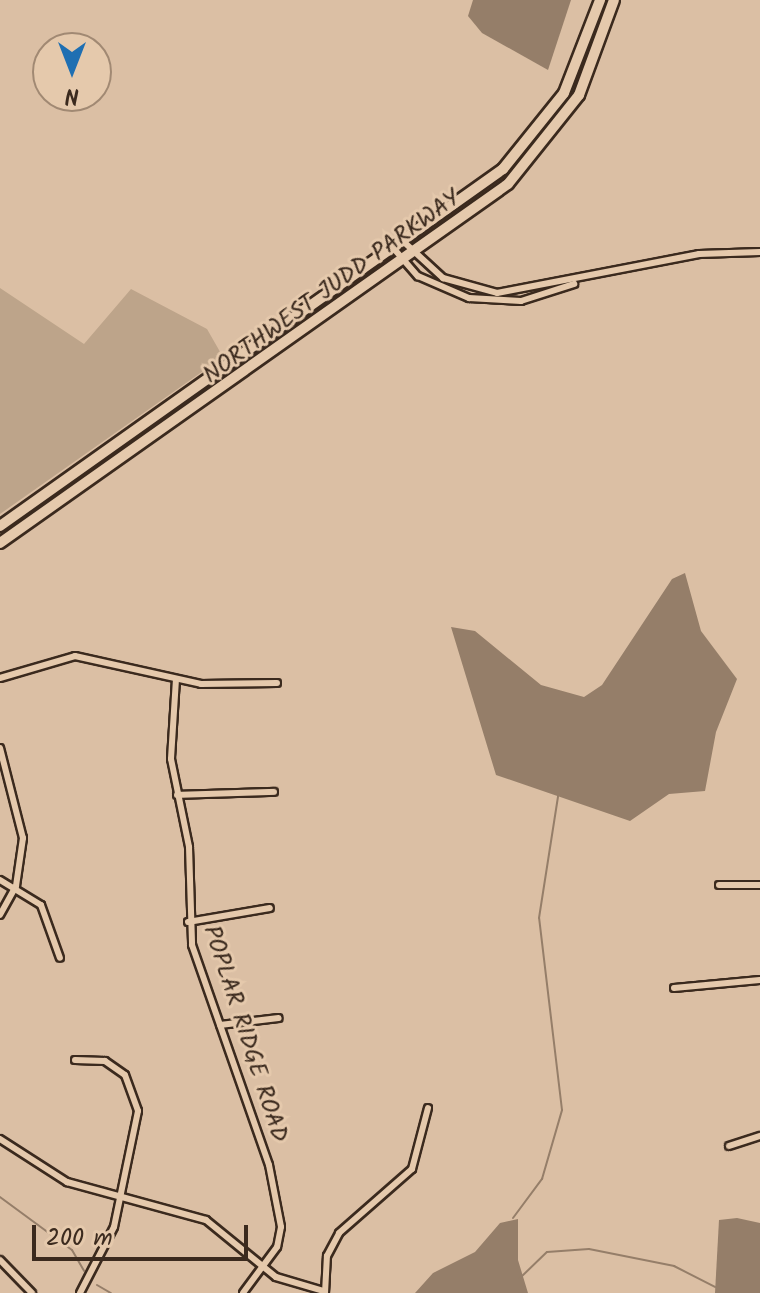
<!DOCTYPE html>
<html>
<head>
<meta charset="utf-8">
<style>
	body { margin:0 }
	#map { position:relative; width:760px; height:1293px; overflow:hidden; background:#dbbfa4; font-family:Kalam,sans-serif }
	div>[style] { position:absolute }
	.green>* { inset:0; background:#bda48a }
	.water>* { inset:0; background:#957e69 }
	.stream>* { height:2px; margin:-1px; padding:0 1px; transform-origin:1px; border-radius:1px; background:#957e69 }
	.roads { filter:drop-shadow(2px 0 #3b2a1e) drop-shadow(-2px 0 #3b2a1e) drop-shadow(0 2px #3b2a1e) drop-shadow(0 -2px #3b2a1e) }
	.minor>* { height:6px; margin:-3px; padding:0 3px; transform-origin:3px; border-radius:3px; background:#e5c9ac }
	.trunk>* { height:10px; margin:-5px; padding:0 5px; transform-origin:5px; border-radius:5px; background:#e5c9ac }
	span { translate:-50% -50%; white-space:nowrap; text-align:center; line-height:1.15; -webkit-text-stroke:6px #e5c9ac; paint-order:stroke }
	.street-label { font-size:24px; color:#3b2a1e }
	.north { position:absolute; left:32px; top:32px; width:80px; height:80px; box-sizing:border-box; background:#e5c9ac; border:2px solid #a18973; border-radius:50%; rotate:180deg; font-size:22px; font-weight:700; line-height:32px; text-align:center; color:#3b2a1e }
	.north::after { content:''; display:block; margin:auto; width:28px; height:36px; background:#1f6fb2; clip-path:polygon(50% 0,100% 100%,50% 72%,0 100%) }
	.scale { position:absolute; left:32px; top:1225px; width:216px; height:36px; box-sizing:border-box; border:4px solid #3b2a1e; border-top:0; padding-left:10px; font-size:24px; line-height:28px; white-space:nowrap; color:#3b2a1e; -webkit-text-stroke:6px #e5c9ac; paint-order:stroke }
</style>
</head>
<body>
<div id="map">
	<div class="green">
		<i style="clip-path:polygon(604px 0,609px 0,578px 87px,537px 143px,575px 81px)"></i>
		<i style="clip-path:polygon(0 288px,84px 344px,131px 289px,207px 329px,223px 357px,0 514px)"></i>
		<i style="clip-path:polygon(309px 316px,311px 319px,0 537px,0 531px)"></i>
	</div>
	<div class="water">
		<i style="clip-path:polygon(473px 0,571px 0,548px 70px,482px 33px,468px 16px)"></i>
		<i style="clip-path:polygon(685px 573px,701px 631px,737px 679px,716px 732px,705px 791px,669px 794px,630px 821px,496px 775px,451px 627px,475px 631px,541px 685px,584px 697px,602px 685px,672px 579px)"></i>
		<i style="clip-path:polygon(737px 1218px,760px 1223px,760px 1293px,715px 1293px,719px 1220px)"></i>
		<i style="clip-path:polygon(518px 1219px,518px 1260px,528px 1293px,415px 1293px,433px 1273px,475px 1252px,500px 1223px)"></i>
	</div>
	<div class="stream">
		<i style="left:0;top:1197px;width:89px;rotate:36.4deg"></i>
		<i style="left:72px;top:1250px;width:24px;rotate:60deg"></i>
		<i style="left:513px;top:1218px;width:49px;rotate:-53.4deg"></i>
		<i style="left:542px;top:1179px;width:72px;rotate:-73.8deg"></i>
		<i style="left:562px;top:1110px;width:193px;rotate:-96.8deg"></i>
		<i style="left:539px;top:918px;width:123px;rotate:-81.1deg"></i>
		<i style="left:520px;top:1278px;width:37px;rotate:-44deg"></i>
		<i style="left:547px;top:1252px;width:42px;rotate:-4.1deg"></i>
		<i style="left:589px;top:1249px;width:87px;rotate:11.3deg"></i>
		<i style="left:674px;top:1266px;width:46px;rotate:27.1deg"></i>
		<i style="left:97px;top:1285px;width:16px;rotate:30deg"></i>
	</div>
	<div class="roads">
		<div class="minor">
			<i style="left:405px;top:243px;width:52px;rotate:42.6deg"></i>
			<i style="left:443px;top:278px;width:56px;rotate:15.5deg"></i>
			<i style="left:497px;top:293px;width:206px;rotate:-10.9deg"></i>
			<i style="left:699px;top:254px;width:61px;rotate:-1.9deg"></i>
			<i style="left:395px;top:250px;width:35px;rotate:49deg"></i>
			<i style="left:418px;top:276px;width:56px;rotate:23.3deg"></i>
			<i style="left:469px;top:298px;width:52px;rotate:3.3deg"></i>
			<i style="left:521px;top:301px;width:56px;rotate:-17.8deg"></i>
			<i style="left:0;top:678px;width:78px;rotate:-16.3deg"></i>
			<i style="left:75px;top:656px;width:129px;rotate:12.5deg"></i>
			<i style="left:201px;top:684px;width:76px;rotate:-0.8deg"></i>
			<i style="left:176px;top:679px;width:80px;rotate:93.6deg"></i>
			<i style="left:171px;top:759px;width:90px;rotate:78.4deg"></i>
			<i style="left:189px;top:847px;width:98px;rotate:88.2deg"></i>
			<i style="left:192px;top:945px;width:233px;rotate:70.7deg"></i>
			<i style="left:269px;top:1165px;width:63px;rotate:79deg"></i>
			<i style="left:281px;top:1227px;width:20px;rotate:101deg"></i>
			<i style="left:277px;top:1247px;width:57px;rotate:126.5deg"></i>
			<i style="left:0;top:748px;width:93px;rotate:75.7deg"></i>
			<i style="left:23px;top:838px;width:49px;rotate:98.3deg"></i>
			<i style="left:16px;top:886px;width:33px;rotate:119deg"></i>
			<i style="left:177px;top:795px;width:97px;rotate:-1.8deg"></i>
			<i style="left:0;top:880px;width:48px;rotate:31.4deg"></i>
			<i style="left:41px;top:905px;width:56px;rotate:70.3deg"></i>
			<i style="left:719px;top:885px;width:41px"></i>
			<i style="left:188px;top:922px;width:83px;rotate:-9.7deg"></i>
			<i style="left:674px;top:988px;width:86px;rotate:-5.3deg"></i>
			<i style="left:220px;top:1025px;width:59px;rotate:-6.8deg"></i>
			<i style="left:75px;top:1060px;width:30px;rotate:2deg"></i>
			<i style="left:105px;top:1061px;width:24px;rotate:35deg"></i>
			<i style="left:125px;top:1075px;width:38px;rotate:70deg"></i>
			<i style="left:138px;top:1111px;width:118px;rotate:101.7deg"></i>
			<i style="left:114px;top:1227px;width:74px;rotate:117.3deg"></i>
			<i style="left:0;top:1139px;width:80px;rotate:32.7deg"></i>
			<i style="left:67px;top:1182px;width:144px;rotate:15.3deg"></i>
			<i style="left:206px;top:1220px;width:90px;rotate:39.2deg"></i>
			<i style="left:276px;top:1277px;width:50px;rotate:16.3deg"></i>
			<i style="left:729px;top:1146px;width:33px;rotate:-18deg"></i>
			<i style="left:0;top:1260px;width:46px;rotate:45.9deg"></i>
			<i style="left:325px;top:1293px;width:37px;rotate:-87deg"></i>
			<i style="left:327px;top:1256px;width:26px;rotate:-62deg"></i>
			<i style="left:339px;top:1233px;width:97px;rotate:-41.2deg"></i>
			<i style="left:412px;top:1169px;width:63px;rotate:-75.3deg"></i>
		</div>
		<div class="trunk">
			<i style="left:0;top:526px;width:617px;rotate:-35.36deg"></i>
			<i style="left:503px;top:169px;width:97px;rotate:-51.2deg"></i>
			<i style="left:564px;top:93px;width:100px;rotate:-68.8deg"></i>
			<i style="left:0;top:543px;width:622px;rotate:-35.25deg"></i>
			<i style="left:508px;top:184px;width:114px;rotate:-51.4deg"></i>
			<i style="left:579px;top:95px;width:101px;rotate:-69.8deg"></i>
		</div>
	</div>
	<div class="street-label">
		<span style="left:332px;top:287px;rotate:-36deg">NORTHWEST JUDD PARKWAY</span>
		<span style="left:245px;top:1034px;rotate:72deg">POPLAR RIDGE ROAD</span>
	</div>
	<div class="north">N</div>
	<div class="scale">200 m</div>
</div>
</body>
</html>
